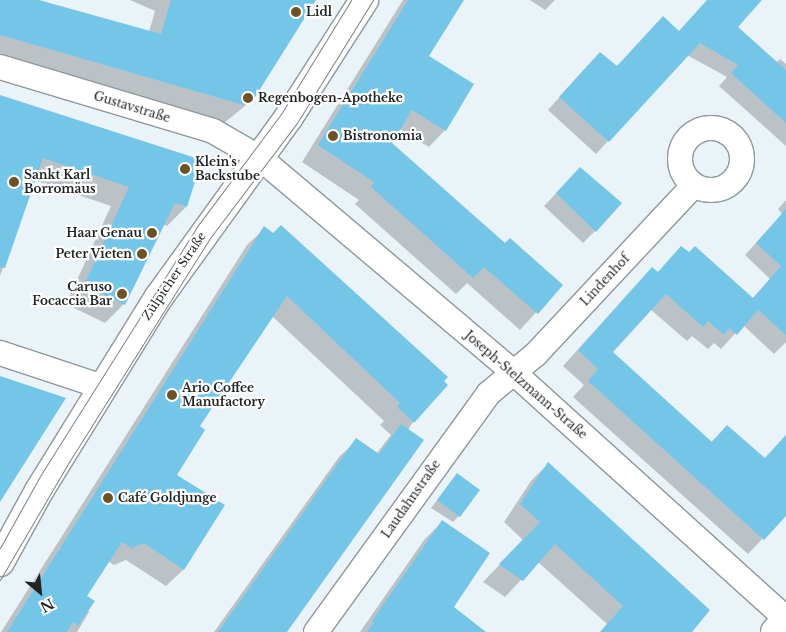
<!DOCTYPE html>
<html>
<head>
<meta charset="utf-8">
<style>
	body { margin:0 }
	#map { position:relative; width:786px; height:632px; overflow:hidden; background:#e9f3f8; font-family:"Libre Baskerville",serif }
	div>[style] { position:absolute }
	.shadow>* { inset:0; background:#0003 }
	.building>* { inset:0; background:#74c6e9 }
	.roads { filter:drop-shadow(1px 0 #8f989c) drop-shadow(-1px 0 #8f989c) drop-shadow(0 1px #8f989c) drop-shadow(0 -1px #8f989c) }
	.minor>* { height:24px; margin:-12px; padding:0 12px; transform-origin:12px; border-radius:12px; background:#fff }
	.minor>.ring { margin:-12px; padding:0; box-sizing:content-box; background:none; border:24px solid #fff; border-radius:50% }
	.tertiary>* { height:28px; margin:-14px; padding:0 14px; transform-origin:14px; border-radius:14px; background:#fff }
	.tram>* { height:1px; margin:-0.5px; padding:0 0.5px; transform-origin:0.5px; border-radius:0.5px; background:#7b8285 }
	.dots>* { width:14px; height:14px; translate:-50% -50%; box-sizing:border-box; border:2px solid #fff; border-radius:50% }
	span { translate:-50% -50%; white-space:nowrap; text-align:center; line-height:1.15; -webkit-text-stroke:4.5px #fff; paint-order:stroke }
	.poi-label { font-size:12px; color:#1f2324; font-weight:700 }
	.left { translate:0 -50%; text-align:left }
	.right { translate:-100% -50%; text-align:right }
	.street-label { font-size:12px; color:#1f2324 }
	.north { position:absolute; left:15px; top:567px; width:50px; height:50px; -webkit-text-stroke:4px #fff; paint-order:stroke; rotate:152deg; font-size:14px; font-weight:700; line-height:20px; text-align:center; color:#1f2324 }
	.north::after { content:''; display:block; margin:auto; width:18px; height:22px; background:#1f2324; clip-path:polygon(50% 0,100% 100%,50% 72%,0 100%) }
</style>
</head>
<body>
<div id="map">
	<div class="shadow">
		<i style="clip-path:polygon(0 0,35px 0,149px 32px,155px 11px,130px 0,314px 0,251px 101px,224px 123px,0 59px)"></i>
		<i style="clip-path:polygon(403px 0,463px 0,427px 57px,445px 130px,429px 147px,399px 129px,390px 144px,505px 245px,561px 285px,520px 330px,467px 283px,456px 294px,355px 204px,359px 200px,302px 162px)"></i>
		<i style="clip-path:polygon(530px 0,555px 0,545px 10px)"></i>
		<i style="clip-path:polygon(708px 0,761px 0,736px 27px,776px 63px,780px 59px,786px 64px,786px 146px,719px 86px,727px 77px,687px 55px,596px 154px,548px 110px,588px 65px,616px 68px,678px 32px)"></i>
		<i style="clip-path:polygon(0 97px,186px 207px,167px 226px,163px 224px,124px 304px,105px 323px,66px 304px,111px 206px,34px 180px,0 276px)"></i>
		<i style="clip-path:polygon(568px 181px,595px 231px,583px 243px,544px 206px)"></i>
		<i style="clip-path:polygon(786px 200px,786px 342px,774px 354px,743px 325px,721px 349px,714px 343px,708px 349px,692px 336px,687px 341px,650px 309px,612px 352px,711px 442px,727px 427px,764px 459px,786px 435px,786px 514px,748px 554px,573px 397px,584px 385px,563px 366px,637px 284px,657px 273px,682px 247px,752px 299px,770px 279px,745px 255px,782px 214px,778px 209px)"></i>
		<i style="clip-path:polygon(281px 227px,413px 422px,286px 632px,214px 632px,339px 457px,357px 440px,376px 454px,391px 435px,380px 425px,384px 421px,272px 316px,198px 427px,176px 475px,184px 569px,166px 586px,126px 560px,114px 565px,108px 561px,85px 596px,89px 612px,77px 632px,1px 632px,247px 245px,265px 228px,273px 235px)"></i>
		<i style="clip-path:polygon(548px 464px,691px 632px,600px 632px,607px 624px,538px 562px,505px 597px,483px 582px,523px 540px,504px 522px,531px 481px)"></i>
		<i style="clip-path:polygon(457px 475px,459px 516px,453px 522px,431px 508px)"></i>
		<i style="clip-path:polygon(442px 522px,452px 608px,484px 632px,360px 632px,424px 540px)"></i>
	</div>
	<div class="building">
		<i style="clip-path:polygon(0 0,39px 0,161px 34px,171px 0,316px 0,252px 102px,244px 105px,0 35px)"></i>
		<i style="clip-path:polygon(408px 0,464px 0,429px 56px,474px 84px,446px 131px,412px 110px,392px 143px,505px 243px,510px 238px,563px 285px,538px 314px,484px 267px,473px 278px,371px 187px,374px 182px,318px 145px)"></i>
		<i style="clip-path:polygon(707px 0,762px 0,738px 27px,786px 70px,786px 123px,731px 73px,738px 65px,700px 43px,609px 142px,559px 97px,600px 52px,617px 66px,663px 16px,679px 31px)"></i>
		<i style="clip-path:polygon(0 95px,202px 160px,187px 207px,175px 203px,125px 305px,84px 285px,129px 187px,43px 158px,5px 268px,0 267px)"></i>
		<i style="clip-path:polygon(580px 167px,622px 203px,596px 232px,556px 193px)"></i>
		<i style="clip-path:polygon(786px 209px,786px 335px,758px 310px,737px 335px,729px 328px,724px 335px,708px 321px,703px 327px,666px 294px,613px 352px,712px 442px,727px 425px,765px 458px,786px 435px,786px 516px,764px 540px,588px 381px,598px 369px,578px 350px,652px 267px,658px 272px,681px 246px,689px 252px,695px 246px,753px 298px,781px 266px,756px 243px)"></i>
		<i style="clip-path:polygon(281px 225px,448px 377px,444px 381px,448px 385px,414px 423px,397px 407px,400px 403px,287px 296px,200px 426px,205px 430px,177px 475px,225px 505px,184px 570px,144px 543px,132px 548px,122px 542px,87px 596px,95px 601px,78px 626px,73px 622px,67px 632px,7px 632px,264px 226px,273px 233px)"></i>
		<i style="clip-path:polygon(0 376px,66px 398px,0 502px)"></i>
		<i style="clip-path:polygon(401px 424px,424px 440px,287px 632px,218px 632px,356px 438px,379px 454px)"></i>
		<i style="clip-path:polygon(548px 462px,710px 610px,692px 632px,600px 632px,623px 606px,555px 544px,523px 581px,499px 564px,540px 522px,520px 504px)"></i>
		<i style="clip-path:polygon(457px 473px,480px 490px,460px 517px,437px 500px)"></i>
		<i style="clip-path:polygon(442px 520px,490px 553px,454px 607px,486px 632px,367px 632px,374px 622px,372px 621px)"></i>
	</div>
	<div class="roads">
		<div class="minor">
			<i style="left:0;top:67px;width:222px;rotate:16.7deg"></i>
			<i style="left:213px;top:131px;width:54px;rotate:29.9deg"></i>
			<i style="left:260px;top:158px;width:331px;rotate:40.2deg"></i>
			<i style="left:513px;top:372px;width:368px;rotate:42.1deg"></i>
			<i class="ring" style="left:680px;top:128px;width:38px;height:38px"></i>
			<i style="left:0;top:353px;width:108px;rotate:18.3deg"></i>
			<i style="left:316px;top:632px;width:294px;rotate:-54.1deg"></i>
			<i style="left:488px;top:394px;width:62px;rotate:-39.8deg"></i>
			<i style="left:536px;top:354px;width:231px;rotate:-46.9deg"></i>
		</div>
		<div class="tertiary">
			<i style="left:0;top:562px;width:81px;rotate:-61.2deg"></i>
			<i style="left:39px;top:491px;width:228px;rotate:-58.3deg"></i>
			<i style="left:159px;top:297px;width:222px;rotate:-54.2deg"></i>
			<i style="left:289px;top:117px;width:139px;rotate:-57.3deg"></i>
			<i style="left:775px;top:632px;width:17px;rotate:-50deg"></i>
		</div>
	</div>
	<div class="tram">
		<i style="left:0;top:548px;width:82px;rotate:-60.9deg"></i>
		<i style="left:40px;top:476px;width:298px;rotate:-57.8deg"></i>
		<i style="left:199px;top:224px;width:137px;rotate:-53.3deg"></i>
		<i style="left:281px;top:114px;width:134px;rotate:-58.4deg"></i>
		<i style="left:0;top:580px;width:137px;rotate:-59.7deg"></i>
		<i style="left:69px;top:462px;width:265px;rotate:-57.8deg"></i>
		<i style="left:210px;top:238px;width:144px;rotate:-52.9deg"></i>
		<i style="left:297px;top:123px;width:145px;rotate:-58.3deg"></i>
	</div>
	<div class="dots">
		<i style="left:296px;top:12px;background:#6d5224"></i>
		<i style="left:248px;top:98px;background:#6d5224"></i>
		<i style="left:333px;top:136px;background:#6d5224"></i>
		<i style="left:185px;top:169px;background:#6d5224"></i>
		<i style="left:14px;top:182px;background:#6d5224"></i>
		<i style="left:152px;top:233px;background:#6d5224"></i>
		<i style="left:142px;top:254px;background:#6d5224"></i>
		<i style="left:122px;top:294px;background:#6d5224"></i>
		<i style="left:172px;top:395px;background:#6d5224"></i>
		<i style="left:108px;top:498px;background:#6d5224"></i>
	</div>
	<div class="poi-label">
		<span class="left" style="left:306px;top:12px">Lidl</span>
		<span class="left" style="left:258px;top:98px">Regenbogen-Apotheke</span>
		<span class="left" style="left:343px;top:136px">Bistronomia</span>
		<span class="left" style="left:195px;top:169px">Klein's<br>Backstube</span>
		<span class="left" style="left:24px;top:182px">Sankt Karl<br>Borromäus</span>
		<span class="right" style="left:142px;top:233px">Haar Genau</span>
		<span class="right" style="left:132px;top:254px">Peter Vieten</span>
		<span class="right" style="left:112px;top:294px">Caruso<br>Focaccia Bar</span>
		<span class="left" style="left:182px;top:395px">Ario Coffee<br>Manufactory</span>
		<span class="left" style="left:118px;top:498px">Café Goldjunge</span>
	</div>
	<div class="street-label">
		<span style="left:132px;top:107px;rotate:17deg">Gustavstraße</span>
		<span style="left:174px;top:276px;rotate:-56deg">Zülpicher Straße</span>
		<span style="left:605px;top:280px;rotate:-47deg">Lindenhof</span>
		<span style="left:526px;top:385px;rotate:41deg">Joseph-Stelzmann-Straße</span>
		<span style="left:411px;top:499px;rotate:-55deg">Laudahnstraße</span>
	</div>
	<div class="north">N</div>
</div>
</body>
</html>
